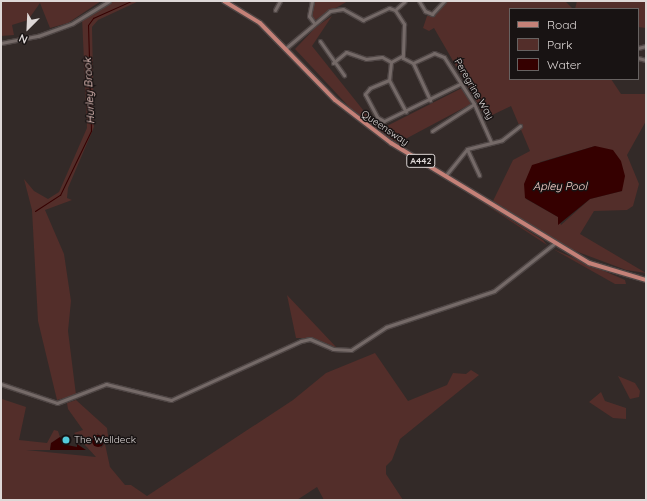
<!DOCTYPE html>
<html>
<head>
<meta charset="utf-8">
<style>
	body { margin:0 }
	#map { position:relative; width:647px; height:501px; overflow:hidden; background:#332a28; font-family:Quicksand,sans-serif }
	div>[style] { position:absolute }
	.green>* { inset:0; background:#532e2a }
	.water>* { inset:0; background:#350000 }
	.round { border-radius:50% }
	.stream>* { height:1px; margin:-0.5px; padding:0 0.5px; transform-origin:0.5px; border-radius:0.5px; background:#350000 }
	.roads { filter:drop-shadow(1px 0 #4e4544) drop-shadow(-1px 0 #4e4544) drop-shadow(0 1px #4e4544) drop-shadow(0 -1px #4e4544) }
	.minor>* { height:3px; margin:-1.5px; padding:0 1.5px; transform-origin:1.5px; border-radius:1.5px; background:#756a68 }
	.major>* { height:4px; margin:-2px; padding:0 2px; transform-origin:2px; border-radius:2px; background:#c48178 }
	.dots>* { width:11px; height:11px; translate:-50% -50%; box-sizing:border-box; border:2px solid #181313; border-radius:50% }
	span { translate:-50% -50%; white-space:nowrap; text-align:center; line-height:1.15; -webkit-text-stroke:3px #181313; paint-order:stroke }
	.shield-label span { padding:1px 3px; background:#181313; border:1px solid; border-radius:3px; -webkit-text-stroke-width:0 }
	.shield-label { font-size:9px; color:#ded8d7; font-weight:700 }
	.street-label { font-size:10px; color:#ded8d7 }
	.poi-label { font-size:10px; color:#ded8d7 }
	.left { translate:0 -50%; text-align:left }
	.water-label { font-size:11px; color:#ffd6d0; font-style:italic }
	.frame { position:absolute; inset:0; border:2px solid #ded8d7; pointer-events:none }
	.legend { position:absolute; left:509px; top:8px; width:130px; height:72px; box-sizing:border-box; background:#181313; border:1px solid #676261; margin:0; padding:5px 7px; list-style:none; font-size:12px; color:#ded8d7 }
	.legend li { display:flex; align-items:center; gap:8px; height:20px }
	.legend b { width:20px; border:1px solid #676261 }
	.north { position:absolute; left:8px; top:8px; width:40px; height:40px; -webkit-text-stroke:3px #181313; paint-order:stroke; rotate:204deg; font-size:11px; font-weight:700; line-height:16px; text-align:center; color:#ded8d7 }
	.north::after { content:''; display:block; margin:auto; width:14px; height:18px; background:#ded8d7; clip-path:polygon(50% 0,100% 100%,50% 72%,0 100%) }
</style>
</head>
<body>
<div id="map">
	<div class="green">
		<i style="clip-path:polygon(1px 1px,101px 1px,68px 23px,50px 28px,40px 3px,28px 20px,12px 25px,14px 35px,1px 36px)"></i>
		<i style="clip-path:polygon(112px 1px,139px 1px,98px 20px,92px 27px,94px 127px,68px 188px,67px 198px,72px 200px,45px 210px,64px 254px,71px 301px,68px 331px,76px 395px,57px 400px,38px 321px,32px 210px,24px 179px,34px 191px,48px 199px,59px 192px,87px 128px,82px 17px)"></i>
		<i style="clip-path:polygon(315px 1px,348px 1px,315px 20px,311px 15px)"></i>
		<i style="clip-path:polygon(evenodd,448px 1px,565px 1px,573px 9px,510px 9px,510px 79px,611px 79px,621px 94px,646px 94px,646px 121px,627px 155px,639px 184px,633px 206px,627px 210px,594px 211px,580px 234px,646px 273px,626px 270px,570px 249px,493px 201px,513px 160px,530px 151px,511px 106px,486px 118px,434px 28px,429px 31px,423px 28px,427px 16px,434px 16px,448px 1px,595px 146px,622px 191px,590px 199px,561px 225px,558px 217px,526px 199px,540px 162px,595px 146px)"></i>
		<i style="clip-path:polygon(577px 1px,646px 1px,646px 28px,638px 27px,638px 9px,575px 9px)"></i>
		<i style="clip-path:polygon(332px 16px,312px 46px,379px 130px,462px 88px,471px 104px,398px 143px,367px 122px,352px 110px,295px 49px,316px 27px)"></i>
		<i style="clip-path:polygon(448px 181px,543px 240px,547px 245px,483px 203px)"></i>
		<i style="clip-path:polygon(553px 249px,625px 280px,626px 284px,615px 284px)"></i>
		<i style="clip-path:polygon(287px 295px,337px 348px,314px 338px,296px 338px)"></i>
		<i style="clip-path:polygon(375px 353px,408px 401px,447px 385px,453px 373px,466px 374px,471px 370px,479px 375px,400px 439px,392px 460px,386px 466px,386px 474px,403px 500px,324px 500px,317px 487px,297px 500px,1px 500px,2px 399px,26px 407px,19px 440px,47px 443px,54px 430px,58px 431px,60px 437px,51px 443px,50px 450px,26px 450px,96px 457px,74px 433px,83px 430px,68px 409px,67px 403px,76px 400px,107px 428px,109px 443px,97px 433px,101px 448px,105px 444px,110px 467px,125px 485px,131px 485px,147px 496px,293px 400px,326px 373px)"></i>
		<i style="clip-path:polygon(618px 376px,635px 383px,640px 391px,639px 397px,630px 399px)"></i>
		<i style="clip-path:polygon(601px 392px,605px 401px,626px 408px,626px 419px,613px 418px,589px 402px)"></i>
	</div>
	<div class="water">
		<i style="clip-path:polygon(595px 146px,613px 150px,621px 161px,625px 176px,622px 191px,590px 199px,558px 225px,558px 217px,525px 198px,524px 184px,532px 165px)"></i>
		<i class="round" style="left:92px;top:435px;width:12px;height:12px"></i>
		<i style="clip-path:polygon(60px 437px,67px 445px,77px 447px,77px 444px,86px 450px,50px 450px,51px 443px)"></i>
	</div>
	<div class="stream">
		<i style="left:35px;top:211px;width:30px;rotate:-33deg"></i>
		<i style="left:60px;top:195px;width:71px;rotate:-64.2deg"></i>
		<i style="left:91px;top:131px;width:106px;rotate:-91.6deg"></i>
		<i style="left:88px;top:25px;width:9px;rotate:-54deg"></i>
		<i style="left:93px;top:18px;width:42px;rotate:-24.1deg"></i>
	</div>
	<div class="roads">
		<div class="minor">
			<i style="left:312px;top:1px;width:15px;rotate:101deg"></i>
			<i style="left:309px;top:16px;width:9px;rotate:54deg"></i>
			<i style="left:419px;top:1px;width:12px;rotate:59deg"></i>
			<i style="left:425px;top:11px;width:8px;rotate:23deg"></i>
			<i style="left:432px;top:14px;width:18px;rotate:-47deg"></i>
			<i style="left:275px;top:10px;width:10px;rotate:-61deg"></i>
			<i style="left:395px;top:10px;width:13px;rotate:-42deg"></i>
			<i style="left:320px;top:41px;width:42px;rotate:54.8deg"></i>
			<i style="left:1px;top:43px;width:38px;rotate:-11deg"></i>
			<i style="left:38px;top:36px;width:37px;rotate:-20deg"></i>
			<i style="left:73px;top:23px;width:42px;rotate:-31.4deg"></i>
			<i style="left:286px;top:48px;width:57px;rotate:-40.1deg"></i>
			<i style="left:330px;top:11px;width:13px;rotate:-9deg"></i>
			<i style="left:343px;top:9px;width:23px;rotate:29deg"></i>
			<i style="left:363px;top:20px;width:29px;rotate:-25deg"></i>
			<i style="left:389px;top:8px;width:6px;rotate:18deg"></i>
			<i style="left:395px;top:10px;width:17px;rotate:57deg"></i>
			<i style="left:404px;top:24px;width:34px;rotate:92deg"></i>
			<i style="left:403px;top:58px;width:11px;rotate:27deg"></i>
			<i style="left:413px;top:63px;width:23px;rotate:-25deg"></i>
			<i style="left:434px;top:53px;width:11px;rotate:22deg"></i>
			<i style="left:444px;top:57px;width:56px;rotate:57.4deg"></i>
			<i style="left:474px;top:104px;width:42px;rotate:65.9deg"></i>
			<i style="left:638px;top:48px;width:8px;rotate:-14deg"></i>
			<i style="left:638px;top:58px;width:8px;rotate:14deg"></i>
			<i style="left:391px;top:62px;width:18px;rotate:96deg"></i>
			<i style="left:389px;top:80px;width:36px;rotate:62deg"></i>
			<i style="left:333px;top:63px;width:17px;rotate:-40deg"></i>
			<i style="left:346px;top:52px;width:21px;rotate:19deg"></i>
			<i style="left:366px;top:59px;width:16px;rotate:-7deg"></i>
			<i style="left:382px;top:57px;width:10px;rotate:29deg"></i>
			<i style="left:391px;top:62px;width:13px;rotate:-29deg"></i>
			<i style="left:413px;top:63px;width:41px;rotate:65.3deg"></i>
			<i style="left:389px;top:80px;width:21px;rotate:157deg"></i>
			<i style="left:370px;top:88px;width:8px;rotate:130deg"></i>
			<i style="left:365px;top:94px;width:26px;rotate:62deg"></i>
			<i style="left:377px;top:117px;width:8px;rotate:30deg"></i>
			<i style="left:384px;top:121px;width:87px;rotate:-26deg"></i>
			<i style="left:432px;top:131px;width:50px;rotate:-32.7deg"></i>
			<i style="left:467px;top:149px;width:29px;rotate:65deg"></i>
			<i style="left:446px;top:175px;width:33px;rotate:-51deg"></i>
			<i style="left:467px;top:149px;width:36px;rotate:-14deg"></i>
			<i style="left:502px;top:140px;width:23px;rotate:-38deg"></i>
			<i style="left:1px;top:384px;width:59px;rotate:18.7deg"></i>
			<i style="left:57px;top:403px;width:53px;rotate:-21.2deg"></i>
			<i style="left:106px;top:384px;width:67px;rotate:13.8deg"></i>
			<i style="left:171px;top:400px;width:143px;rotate:-24.4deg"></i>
			<i style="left:301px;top:341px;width:9px;rotate:-13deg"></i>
			<i style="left:310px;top:339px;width:25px;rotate:23deg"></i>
			<i style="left:333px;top:349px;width:18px;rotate:3deg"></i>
			<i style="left:351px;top:350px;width:42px;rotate:-33.3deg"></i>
			<i style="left:386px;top:327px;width:114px;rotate:-18.4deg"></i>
			<i style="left:494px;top:291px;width:78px;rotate:-38.2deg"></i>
		</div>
		<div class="major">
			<i style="left:224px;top:1px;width:42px;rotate:31.4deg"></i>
			<i style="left:260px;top:23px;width:107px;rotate:45.8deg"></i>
			<i style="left:335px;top:100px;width:71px;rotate:37.5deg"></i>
			<i style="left:391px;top:143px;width:232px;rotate:31.2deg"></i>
			<i style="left:589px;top:263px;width:59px;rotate:16.6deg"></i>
		</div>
	</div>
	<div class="dots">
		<i style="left:66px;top:440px;background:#53cbdc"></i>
	</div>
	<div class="shield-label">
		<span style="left:421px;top:161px">A442</span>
	</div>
	<div class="street-label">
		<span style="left:474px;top:89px;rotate:60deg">Peregrine Way</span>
		<span style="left:385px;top:128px;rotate:34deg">Queensway</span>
	</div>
	<div class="poi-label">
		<span class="left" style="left:74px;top:440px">The Welldeck</span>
	</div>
	<div class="water-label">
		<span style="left:89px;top:91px;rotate:-93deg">Hurley Brook</span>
		<span style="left:560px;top:186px">Apley Pool</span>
	</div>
	<div class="frame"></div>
	<ul class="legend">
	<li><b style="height:5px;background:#c48178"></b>Road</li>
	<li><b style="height:11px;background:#532e2a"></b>Park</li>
	<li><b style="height:11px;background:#350000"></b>Water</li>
	</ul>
	<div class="north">N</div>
</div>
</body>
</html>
